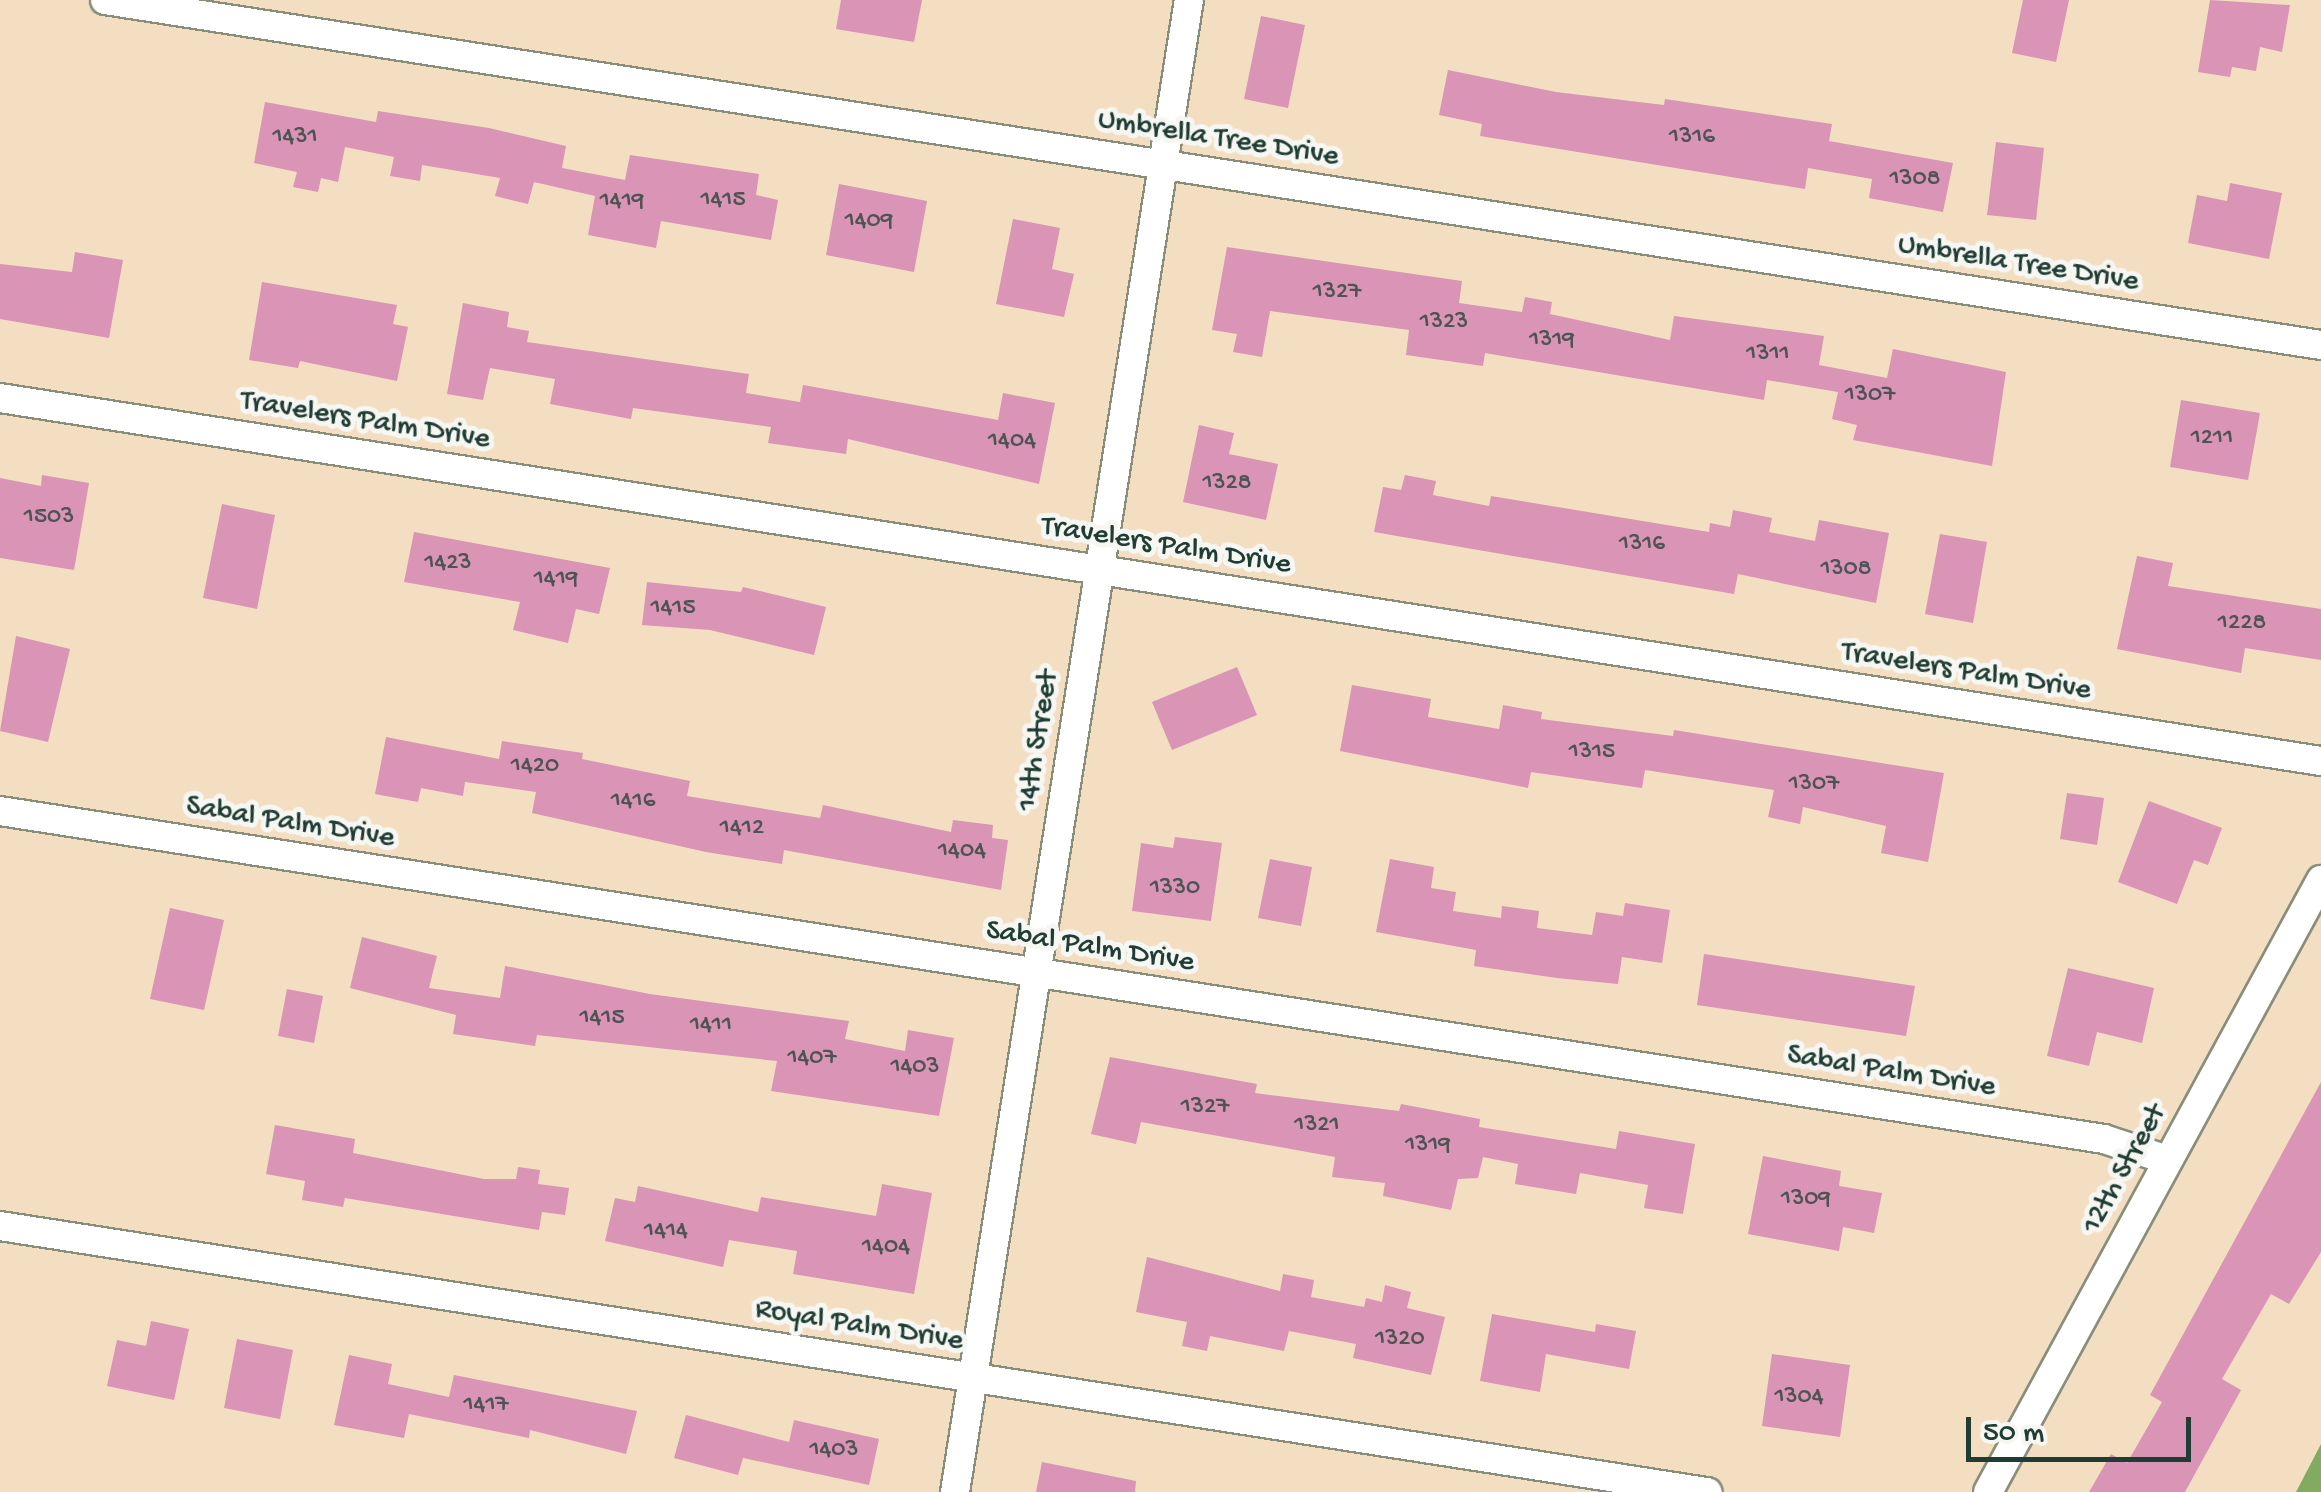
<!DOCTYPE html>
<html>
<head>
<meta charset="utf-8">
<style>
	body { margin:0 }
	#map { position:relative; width:2321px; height:1492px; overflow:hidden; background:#f3dec2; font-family:"Gochi Hand",sans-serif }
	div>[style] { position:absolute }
	.forest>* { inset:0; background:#82aa61 }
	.building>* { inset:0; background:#d994b6 }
	.roads { filter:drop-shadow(2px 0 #898e7b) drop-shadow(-2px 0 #898e7b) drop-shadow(0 2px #898e7b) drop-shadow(0 -2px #898e7b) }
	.minor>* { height:28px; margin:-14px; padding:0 14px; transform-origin:14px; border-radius:14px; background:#fff }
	span { translate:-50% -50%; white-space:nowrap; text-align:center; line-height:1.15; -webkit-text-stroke:10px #f6f6f2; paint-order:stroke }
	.number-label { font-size:25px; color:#4e5354 }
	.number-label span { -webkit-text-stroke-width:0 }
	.street-label { font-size:30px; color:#1f3d34 }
	.scale { position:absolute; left:1966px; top:1417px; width:225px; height:45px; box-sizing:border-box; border:5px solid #1f3d34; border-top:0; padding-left:12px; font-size:30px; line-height:35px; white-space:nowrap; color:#1f3d34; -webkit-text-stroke:8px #f6f6f2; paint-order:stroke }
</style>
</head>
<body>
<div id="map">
	<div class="forest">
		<i style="clip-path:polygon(2321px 1444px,2321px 1492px,2296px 1492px)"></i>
	</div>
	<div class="building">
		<i style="clip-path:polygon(841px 0,922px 0,914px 42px,836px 29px)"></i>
		<i style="clip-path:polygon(2023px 0,2069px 0,2056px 62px,2012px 53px)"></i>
		<i style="clip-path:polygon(2210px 0,2290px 5px,2282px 52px,2260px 47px,2256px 71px,2232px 67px,2230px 77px,2198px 72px)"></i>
		<i style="clip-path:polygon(1261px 16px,1305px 25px,1288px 108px,1244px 99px)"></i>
		<i style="clip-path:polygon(1448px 70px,1556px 92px,1664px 105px,1665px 99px,1832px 124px,1829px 141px,1953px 163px,1943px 212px,1869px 198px,1872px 179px,1808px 168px,1805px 189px,1480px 136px,1482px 124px,1439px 115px)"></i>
		<i style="clip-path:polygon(265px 102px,376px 122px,378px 111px,489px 128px,566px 146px,562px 168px,625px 180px,630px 155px,759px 174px,756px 195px,778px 200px,771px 240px,661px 221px,656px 248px,588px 235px,595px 196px,534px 182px,528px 204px,495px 196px,500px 178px,422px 165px,420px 181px,390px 176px,394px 157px,345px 147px,338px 182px,321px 178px,318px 192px,293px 187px,297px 172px,254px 163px)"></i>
		<i style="clip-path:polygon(1996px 142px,2044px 148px,2036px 220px,1987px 215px)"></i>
		<i style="clip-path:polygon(2230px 183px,2282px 193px,2269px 259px,2188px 243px,2197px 195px,2227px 201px)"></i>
		<i style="clip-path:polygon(839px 184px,927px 201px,914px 272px,826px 255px)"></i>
		<i style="clip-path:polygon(1013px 219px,1060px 228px,1052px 269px,1074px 274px,1064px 317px,996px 304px)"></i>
		<i style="clip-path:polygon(1227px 247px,1462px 281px,1459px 303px,1522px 312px,1525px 297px,1552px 302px,1550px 314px,1670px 340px,1674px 316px,1824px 336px,1819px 365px,1887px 378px,1893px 349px,2006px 372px,1992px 466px,1853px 440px,1857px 425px,1832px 419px,1838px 392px,1767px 380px,1764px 400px,1485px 353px,1483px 366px,1406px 355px,1409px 330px,1270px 311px,1262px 357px,1233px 352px,1237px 334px,1212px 330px)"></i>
		<i style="clip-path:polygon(75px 252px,123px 260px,109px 338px,0 319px,0 264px,72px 272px)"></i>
		<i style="clip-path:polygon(262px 282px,397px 305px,393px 324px,408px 327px,397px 381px,300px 361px,298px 368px,249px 360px)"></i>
		<i style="clip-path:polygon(463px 303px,509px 312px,507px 327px,529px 331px,527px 342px,749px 374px,746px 393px,800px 402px,803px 385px,998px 420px,1003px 393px,1055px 403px,1039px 484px,848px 439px,846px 454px,768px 443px,771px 427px,633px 408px,631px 419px,550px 404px,555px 379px,490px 368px,483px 400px,447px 394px)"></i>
		<i style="clip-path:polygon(2181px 400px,2260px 413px,2248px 480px,2170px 467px)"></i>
		<i style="clip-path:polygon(1199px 425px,1234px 433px,1229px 454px,1278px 464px,1266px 520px,1183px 502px)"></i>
		<i style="clip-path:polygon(42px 475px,89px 483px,74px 570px,0 558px,0 478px,41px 486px)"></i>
		<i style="clip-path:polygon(1405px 475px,1436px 481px,1433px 495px,1489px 506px,1491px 496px,1709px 532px,1710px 523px,1730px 527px,1733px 510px,1772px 518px,1769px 532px,1815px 541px,1819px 520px,1889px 533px,1876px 603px,1738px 574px,1734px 594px,1374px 532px,1383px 487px,1401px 490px)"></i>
		<i style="clip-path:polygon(222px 504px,275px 515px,257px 609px,203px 598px)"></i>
		<i style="clip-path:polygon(414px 532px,610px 568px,599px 614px,576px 609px,568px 643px,513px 630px,520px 602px,404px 582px)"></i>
		<i style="clip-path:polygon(1940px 534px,1987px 542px,1973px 623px,1925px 614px)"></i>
		<i style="clip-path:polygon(2137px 556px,2173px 563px,2168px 586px,2321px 609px,2321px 660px,2245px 648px,2241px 673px,2117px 649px)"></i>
		<i style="clip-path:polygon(647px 582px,741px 592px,743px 587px,826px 607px,814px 655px,710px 630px,642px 625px)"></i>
		<i style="clip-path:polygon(16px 636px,70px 649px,48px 742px,0 731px)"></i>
		<i style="clip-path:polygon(1237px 667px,1257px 715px,1172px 750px,1152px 702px)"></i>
		<i style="clip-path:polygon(1352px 685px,1431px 699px,1428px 717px,1499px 729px,1503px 705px,1542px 712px,1541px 719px,1673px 736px,1674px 730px,1944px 773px,1928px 862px,1881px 853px,1886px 826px,1803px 807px,1800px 824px,1768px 817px,1774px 790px,1645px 770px,1642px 788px,1531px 772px,1528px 788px,1340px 751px)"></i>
		<i style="clip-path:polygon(386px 737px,499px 759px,502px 741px,583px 753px,582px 759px,690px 781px,687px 796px,820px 818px,823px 805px,951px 832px,953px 820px,993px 825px,992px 838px,1008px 840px,1001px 890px,784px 850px,782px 864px,706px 852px,532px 813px,536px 792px,465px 782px,463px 796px,421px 788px,418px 802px,375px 794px)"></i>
		<i style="clip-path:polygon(2067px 793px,2104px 798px,2097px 845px,2060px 839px)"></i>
		<i style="clip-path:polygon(2149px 801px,2222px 828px,2208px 865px,2194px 860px,2177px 904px,2118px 882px)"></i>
		<i style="clip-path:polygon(1175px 837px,1222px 843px,1211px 921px,1132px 911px,1141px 843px,1173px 848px)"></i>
		<i style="clip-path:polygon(1270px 859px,1312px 867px,1301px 926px,1258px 918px)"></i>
		<i style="clip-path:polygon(1390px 859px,1434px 867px,1431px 888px,1456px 892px,1453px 911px,1501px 918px,1502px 906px,1539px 911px,1537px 928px,1592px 935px,1596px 912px,1623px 916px,1625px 903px,1670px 910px,1662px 963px,1622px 957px,1618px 984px,1557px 978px,1474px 966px,1476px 950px,1376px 932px)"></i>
		<i style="clip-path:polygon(170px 908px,224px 920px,204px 1010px,150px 999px)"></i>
		<i style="clip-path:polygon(362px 937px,437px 956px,429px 988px,500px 998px,505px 966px,650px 994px,849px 1021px,845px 1039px,905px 1051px,908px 1030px,954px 1038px,939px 1116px,771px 1091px,777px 1061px,537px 1035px,535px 1046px,453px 1034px,456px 1015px,350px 988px)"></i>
		<i style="clip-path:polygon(1704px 954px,1915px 986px,1906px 1036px,1697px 1005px)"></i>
		<i style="clip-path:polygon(2068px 968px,2154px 988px,2142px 1043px,2097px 1032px,2089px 1066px,2047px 1056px)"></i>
		<i style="clip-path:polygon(287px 989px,323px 996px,314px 1043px,278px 1036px)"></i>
		<i style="clip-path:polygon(1110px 1057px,1257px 1084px,1255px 1093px,1399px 1111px,1401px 1104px,1480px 1119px,1479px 1127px,1616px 1149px,1619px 1131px,1695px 1144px,1683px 1214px,1644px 1208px,1648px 1185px,1580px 1173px,1576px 1194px,1515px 1184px,1518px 1164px,1483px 1157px,1478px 1178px,1458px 1179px,1451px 1210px,1383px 1196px,1385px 1183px,1332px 1177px,1335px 1157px,1141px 1122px,1136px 1144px,1091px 1134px)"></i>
		<i style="clip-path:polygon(2321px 1082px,2321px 1252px,2289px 1304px,2271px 1294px,2222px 1379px,2241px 1390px,2185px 1492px,2089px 1492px,2111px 1454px,2127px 1463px,2162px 1402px,2150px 1395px)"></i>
		<i style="clip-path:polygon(275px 1125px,355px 1139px,353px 1153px,484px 1179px,516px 1179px,518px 1167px,540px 1170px,538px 1184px,569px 1188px,565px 1215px,542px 1212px,539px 1230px,345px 1198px,343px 1207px,302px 1200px,305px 1181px,266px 1174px)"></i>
		<i style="clip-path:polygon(1763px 1156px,1841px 1171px,1839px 1186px,1882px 1193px,1874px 1233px,1843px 1227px,1839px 1251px,1748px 1234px)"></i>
		<i style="clip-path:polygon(882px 1184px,932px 1193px,914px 1294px,793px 1274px,797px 1251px,729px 1240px,723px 1267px,605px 1241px,615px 1198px,635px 1202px,638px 1186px,758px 1212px,761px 1197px,876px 1216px)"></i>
		<i style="clip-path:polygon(1147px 1257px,1280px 1291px,1283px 1274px,1314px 1280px,1311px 1297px,1364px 1307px,1366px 1298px,1382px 1302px,1385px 1285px,1411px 1292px,1407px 1308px,1445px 1317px,1431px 1375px,1353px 1358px,1356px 1344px,1289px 1331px,1284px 1351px,1210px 1336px,1207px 1351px,1182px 1346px,1187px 1322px,1136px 1312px)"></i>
		<i style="clip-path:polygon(1492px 1314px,1595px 1332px,1596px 1324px,1636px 1331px,1629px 1369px,1546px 1354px,1540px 1392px,1480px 1381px)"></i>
		<i style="clip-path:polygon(151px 1321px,189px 1329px,174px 1400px,107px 1386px,117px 1340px,146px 1346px)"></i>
		<i style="clip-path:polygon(237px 1339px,293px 1350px,280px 1419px,224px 1408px)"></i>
		<i style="clip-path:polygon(1772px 1354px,1850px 1365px,1840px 1437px,1762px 1426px)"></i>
		<i style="clip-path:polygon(349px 1355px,392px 1364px,388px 1384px,449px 1397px,454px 1375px,637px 1411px,626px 1454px,530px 1430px,529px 1438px,409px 1414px,404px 1438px,334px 1425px)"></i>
		<i style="clip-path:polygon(686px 1415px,789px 1442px,794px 1420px,879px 1439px,869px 1485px,743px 1458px,738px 1475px,674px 1458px)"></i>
		<i style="clip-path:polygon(1042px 1462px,1136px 1481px,1135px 1492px,1036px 1492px)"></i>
	</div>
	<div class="roads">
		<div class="minor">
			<i style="left:105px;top:0;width:2243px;rotate:8.85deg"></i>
			<i style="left:0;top:398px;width:2349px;rotate:8.89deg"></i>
			<i style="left:0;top:811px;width:2129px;rotate:8.86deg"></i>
			<i style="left:2104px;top:1139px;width:67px;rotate:18.2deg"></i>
			<i style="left:0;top:1226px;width:1728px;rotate:8.86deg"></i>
			<i style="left:955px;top:1492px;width:1510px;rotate:-81.09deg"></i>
			<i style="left:1988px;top:1492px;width:697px;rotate:-61.45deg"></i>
		</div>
	</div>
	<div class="number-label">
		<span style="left:295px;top:138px">1431</span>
		<span style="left:1692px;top:138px">1316</span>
		<span style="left:1915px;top:180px">1308</span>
		<span style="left:723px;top:201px">1415</span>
		<span style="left:622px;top:202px">1419</span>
		<span style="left:869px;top:222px">1409</span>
		<span style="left:1337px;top:293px">1327</span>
		<span style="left:1444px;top:323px">1323</span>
		<span style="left:1552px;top:341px">1319</span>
		<span style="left:1768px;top:355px">1311</span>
		<span style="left:1870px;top:396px">1307</span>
		<span style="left:2212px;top:439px">1211</span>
		<span style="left:1012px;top:442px">1404</span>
		<span style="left:1227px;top:484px">1328</span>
		<span style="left:49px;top:518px">1503</span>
		<span style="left:1642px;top:545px">1316</span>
		<span style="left:448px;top:564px">1423</span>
		<span style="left:1846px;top:570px">1308</span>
		<span style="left:556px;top:580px">1419</span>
		<span style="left:673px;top:609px">1415</span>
		<span style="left:2242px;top:624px">1228</span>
		<span style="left:1592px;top:753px">1315</span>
		<span style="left:535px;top:767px">1420</span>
		<span style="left:1814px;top:785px">1307</span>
		<span style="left:633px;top:802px">1416</span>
		<span style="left:742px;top:829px">1412</span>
		<span style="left:962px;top:852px">1404</span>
		<span style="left:1175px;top:889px">1330</span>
		<span style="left:602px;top:1019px">1415</span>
		<span style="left:711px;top:1026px">1411</span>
		<span style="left:812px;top:1059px">1407</span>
		<span style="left:915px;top:1068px">1403</span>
		<span style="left:1205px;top:1108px">1327</span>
		<span style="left:1317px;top:1126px">1321</span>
		<span style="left:1428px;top:1146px">1319</span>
		<span style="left:1806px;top:1200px">1309</span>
		<span style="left:666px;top:1232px">1414</span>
		<span style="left:886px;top:1248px">1404</span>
		<span style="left:1400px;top:1340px">1320</span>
		<span style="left:1799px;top:1398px">1304</span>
		<span style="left:486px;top:1406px">1417</span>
		<span style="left:834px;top:1451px">1403</span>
	</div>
	<div class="street-label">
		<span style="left:1218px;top:140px;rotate:9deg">Umbrella Tree Drive</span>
		<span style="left:2018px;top:265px;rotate:9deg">Umbrella Tree Drive</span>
		<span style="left:365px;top:422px;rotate:9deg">Travelers Palm Drive</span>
		<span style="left:1166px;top:547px;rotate:9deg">Travelers Palm Drive</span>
		<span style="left:1966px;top:673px;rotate:9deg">Travelers Palm Drive</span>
		<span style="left:1040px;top:741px;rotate:-81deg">14th Street</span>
		<span style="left:290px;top:824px;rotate:9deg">Sabal Palm Drive</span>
		<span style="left:1090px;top:948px;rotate:9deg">Sabal Palm Drive</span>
		<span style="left:1891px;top:1073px;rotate:9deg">Sabal Palm Drive</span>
		<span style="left:2126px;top:1170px;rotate:-61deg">12th Street</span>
		<span style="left:859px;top:1327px;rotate:9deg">Royal Palm Drive</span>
	</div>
	<div class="scale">50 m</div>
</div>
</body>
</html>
